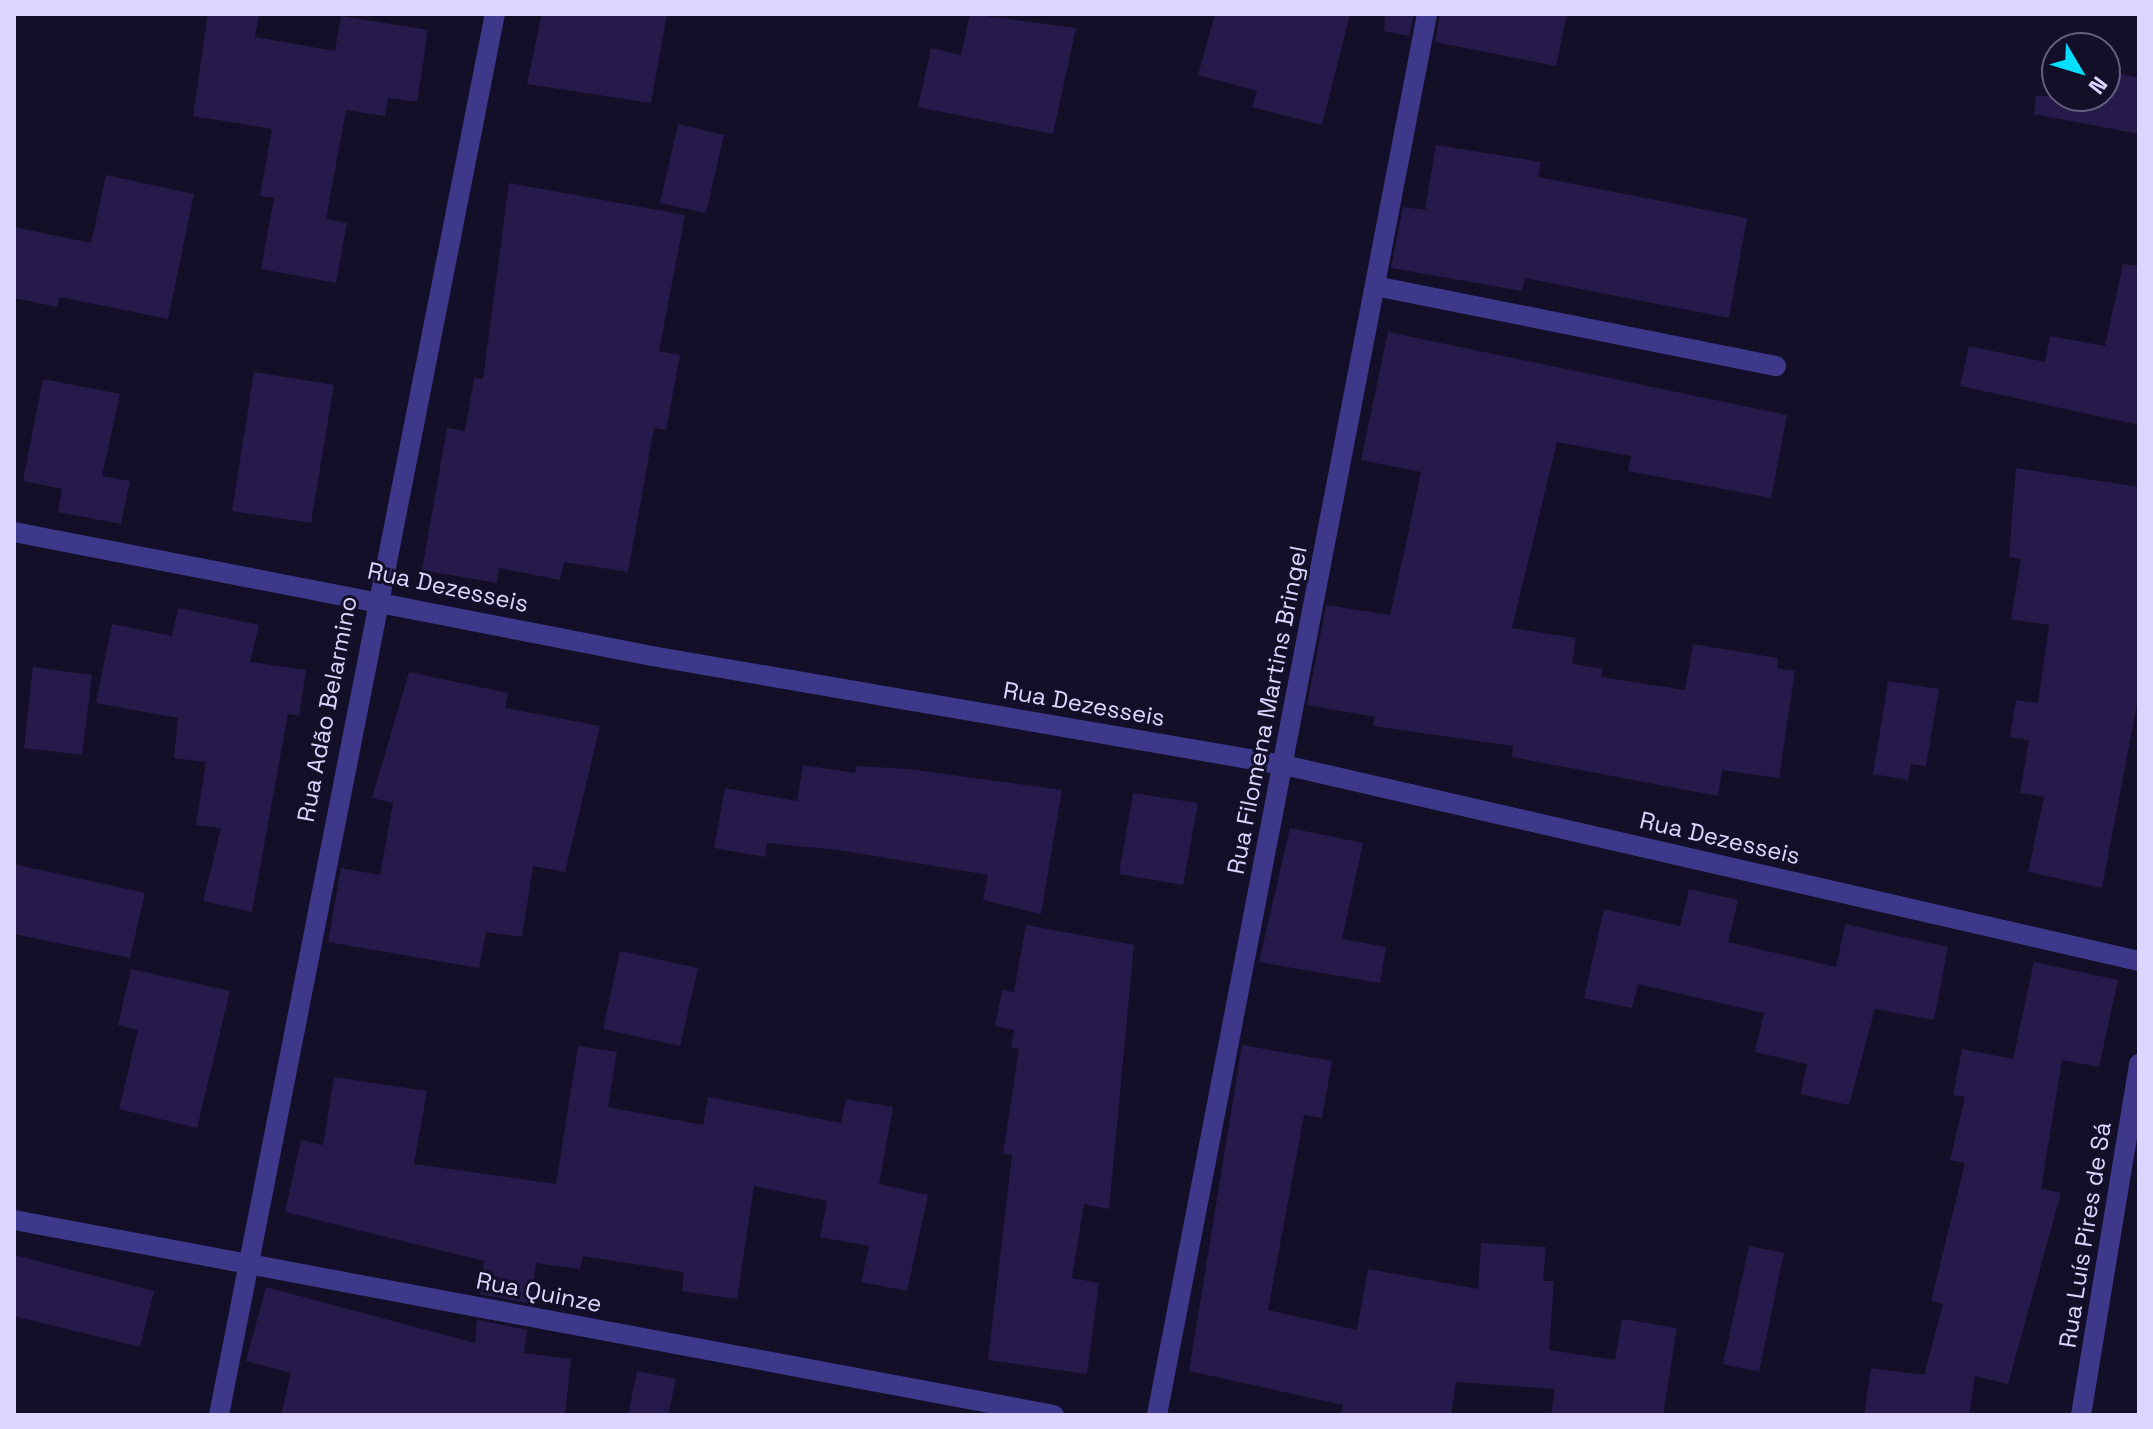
<!DOCTYPE html>
<html>
<head>
<meta charset="utf-8">
<style>
	body { margin:0 }
	#map { position:relative; width:2153px; height:1429px; overflow:hidden; background:#140f28; font-family:"Space Grotesk",sans-serif }
	div>[style] { position:absolute }
	.building>* { inset:0; background:#251a4a }
	.minor>* { height:20px; margin:-10px; padding:0 10px; transform-origin:10px; border-radius:10px; background:#3d3889 }
	span { translate:-50% -50%; white-space:nowrap; text-align:center; line-height:1.15; -webkit-text-stroke:6px #140f28; paint-order:stroke }
	.street-label { font-size:24px; color:#dcd6ff }
	.frame { position:absolute; inset:0; border:16px solid #dcd6ff; pointer-events:none }
	.north { position:absolute; left:2041px; top:32px; width:80px; height:80px; box-sizing:border-box; background:#140f28; border:2px solid #645f7e; border-radius:50%; rotate:128deg; font-size:22px; font-weight:700; line-height:32px; text-align:center; color:#dcd6ff }
	.north::after { content:''; display:block; margin:auto; width:28px; height:36px; background:#02deff; clip-path:polygon(50% 0,100% 100%,50% 72%,0 100%) }
</style>
</head>
<body>
<div id="map">
	<div class="building">
		<i style="clip-path:polygon(208px 14px,259px 14px,255px 37px,335px 51px,341px 16px,428px 30px,417px 102px,388px 98px,385px 116px,346px 110px,326px 219px,347px 223px,336px 283px,261px 269px,274px 198px,260px 196px,272px 129px,193px 116px)"></i>
		<i style="clip-path:polygon(542px 14px,667px 14px,651px 103px,527px 84px)"></i>
		<i style="clip-path:polygon(970px 14px,1076px 28px,1053px 134px,918px 107px,931px 48px,961px 55px)"></i>
		<i style="clip-path:polygon(1215px 14px,1350px 14px,1322px 125px,1252px 107px,1257px 91px,1198px 75px)"></i>
		<i style="clip-path:polygon(1385px 14px,1414px 14px,1409px 36px,1384px 31px)"></i>
		<i style="clip-path:polygon(1440px 14px,1567px 14px,1556px 66px,1435px 42px)"></i>
		<i style="clip-path:polygon(2105px 71px,2139px 78px,2139px 134px,2034px 114px,2036px 96px,2105px 96px)"></i>
		<i style="clip-path:polygon(678px 124px,724px 135px,706px 213px,660px 203px)"></i>
		<i style="clip-path:polygon(1436px 145px,1541px 162px,1538px 177px,1747px 218px,1729px 318px,1525px 278px,1522px 291px,1391px 268px,1403px 207px,1425px 210px)"></i>
		<i style="clip-path:polygon(106px 175px,194px 194px,168px 319px,60px 297px,57px 307px,14px 298px,14px 227px,91px 243px)"></i>
		<i style="clip-path:polygon(509px 183px,685px 215px,659px 351px,680px 355px,666px 430px,654px 428px,628px 572px,564px 562px,560px 580px,499px 568px,497px 583px,422px 570px,447px 428px,465px 431px,474px 378px,483px 379px)"></i>
		<i style="clip-path:polygon(2123px 264px,2139px 266px,2139px 425px,1960px 386px,1969px 346px,2045px 362px,2050px 336px,2105px 346px)"></i>
		<i style="clip-path:polygon(1388px 332px,1787px 415px,1771px 498px,1628px 471px,1631px 456px,1557px 442px,1512px 628px,1576px 638px,1572px 664px,1603px 669px,1601px 677px,1685px 690px,1693px 644px,1778px 658px,1777px 668px,1795px 671px,1779px 778px,1722px 770px,1718px 796px,1512px 757px,1513px 746px,1373px 726px,1375px 717px,1307px 705px,1326px 605px,1390px 615px,1408px 534px,1421px 472px,1361px 460px)"></i>
		<i style="clip-path:polygon(254px 372px,334px 385px,311px 523px,232px 511px)"></i>
		<i style="clip-path:polygon(43px 379px,120px 394px,102px 476px,130px 481px,121px 524px,58px 512px,62px 489px,23px 481px)"></i>
		<i style="clip-path:polygon(2016px 468px,2139px 487px,2139px 694px,2102px 888px,2028px 872px,2044px 797px,2020px 793px,2029px 740px,2010px 737px,2016px 700px,2038px 703px,2049px 625px,2011px 619px,2021px 559px,2009px 557px)"></i>
		<i style="clip-path:polygon(178px 608px,259px 625px,250px 662px,306px 670px,299px 716px,288px 714px,252px 912px,203px 901px,221px 828px,196px 825px,206px 762px,174px 758px,178px 718px,96px 703px,112px 624px,172px 636px)"></i>
		<i style="clip-path:polygon(33px 667px,92px 675px,82px 755px,24px 748px)"></i>
		<i style="clip-path:polygon(409px 672px,508px 693px,505px 708px,600px 726px,565px 872px,533px 866px,522px 937px,486px 932px,479px 968px,328px 942px,341px 868px,380px 875px,393px 803px,372px 798px)"></i>
		<i style="clip-path:polygon(1888px 681px,1939px 689px,1926px 766px,1911px 764px,1908px 780px,1873px 774px)"></i>
		<i style="clip-path:polygon(803px 765px,855px 773px,856px 766px,908px 769px,1062px 790px,1041px 914px,983px 900px,988px 875px,838px 850px,767px 843px,765px 857px,714px 848px,725px 788px,797px 801px)"></i>
		<i style="clip-path:polygon(1133px 793px,1198px 803px,1183px 885px,1119px 874px)"></i>
		<i style="clip-path:polygon(1290px 828px,1363px 843px,1342px 939px,1386px 947px,1380px 983px,1259px 962px)"></i>
		<i style="clip-path:polygon(14px 864px,145px 893px,130px 958px,14px 934px)"></i>
		<i style="clip-path:polygon(1689px 889px,1738px 900px,1728px 942px,1836px 967px,1845px 924px,1948px 947px,1934px 1020px,1875px 1009px,1849px 1105px,1801px 1094px,1807px 1064px,1755px 1052px,1764px 1013px,1638px 984px,1632px 1008px,1584px 998px,1604px 909px,1680px 926px)"></i>
		<i style="clip-path:polygon(1026px 925px,1134px 945px,1109px 1209px,1084px 1204px,1072px 1278px,1099px 1283px,1087px 1374px,988px 1360px,1012px 1155px,1003px 1154px,1019px 1049px,1011px 1047px,1014px 1030px,995px 1026px,1002px 990px,1014px 992px)"></i>
		<i style="clip-path:polygon(620px 951px,698px 968px,680px 1046px,603px 1029px)"></i>
		<i style="clip-path:polygon(2034px 962px,2118px 980px,2099px 1067px,2062px 1060px,2041px 1189px,2061px 1193px,2008px 1384px,1975px 1376px,1969px 1415px,1864px 1415px,1871px 1368px,1924px 1375px,1943px 1304px,1931px 1301px,1965px 1163px,1950px 1160px,1965px 1097px,1953px 1095px,1962px 1049px,2013px 1059px)"></i>
		<i style="clip-path:polygon(131px 969px,230px 991px,197px 1128px,119px 1109px,138px 1030px,118px 1025px)"></i>
		<i style="clip-path:polygon(1242px 1045px,1332px 1061px,1322px 1118px,1304px 1115px,1268px 1310px,1357px 1330px,1368px 1269px,1478px 1289px,1481px 1243px,1546px 1247px,1543px 1281px,1554px 1281px,1549px 1350px,1615px 1360px,1622px 1319px,1677px 1328px,1663px 1415px,1551px 1415px,1555px 1389px,1456px 1382px,1451px 1415px,1341px 1415px,1343px 1405px,1189px 1371px)"></i>
		<i style="clip-path:polygon(578px 1046px,617px 1052px,608px 1107px,703px 1125px,708px 1097px,841px 1123px,846px 1099px,893px 1107px,879px 1184px,928px 1195px,907px 1291px,861px 1282px,869px 1246px,820px 1237px,827px 1201px,754px 1186px,737px 1299px,682px 1291px,684px 1272px,583px 1256px,580px 1269px,536px 1263px,531px 1304px,480px 1294px,484px 1261px,285px 1212px,301px 1140px,323px 1145px,334px 1077px,427px 1091px,414px 1164px,556px 1184px)"></i>
		<i style="clip-path:polygon(1749px 1246px,1784px 1253px,1759px 1372px,1723px 1364px)"></i>
		<i style="clip-path:polygon(14px 1255px,154px 1291px,140px 1347px,14px 1316px)"></i>
		<i style="clip-path:polygon(266px 1287px,475px 1343px,477px 1320px,527px 1330px,524px 1353px,571px 1359px,565px 1415px,281px 1415px,291px 1373px,246px 1361px)"></i>
		<i style="clip-path:polygon(637px 1371px,676px 1379px,668px 1415px,628px 1415px)"></i>
	</div>
	<div class="minor">
		<i style="left:1375px;top:286px;width:409px;rotate:11.3deg"></i>
		<i style="left:14px;top:532px;width:650px;rotate:11deg"></i>
		<i style="left:652px;top:656px;width:641px;rotate:9.79deg"></i>
		<i style="left:1284px;top:765px;width:877px;rotate:12.91deg"></i>
		<i style="left:14px;top:1220px;width:1058px;rotate:10.62deg"></i>
		<i style="left:219px;top:1415px;width:1428px;rotate:-78.86deg"></i>
		<i style="left:1157px;top:1415px;width:1427px;rotate:-79.09deg"></i>
		<i style="left:2081px;top:1415px;width:356px;rotate:-80.6deg"></i>
	</div>
	<div class="street-label">
		<span style="left:448px;top:587px;rotate:12deg">Rua Dezesseis</span>
		<span style="left:1084px;top:704px;rotate:10deg">Rua Dezesseis</span>
		<span style="left:327px;top:709px;rotate:-79deg">Rua Adão Belarmino</span>
		<span style="left:1267px;top:710px;rotate:-79deg">Rua Filomena Martins Bringel</span>
		<span style="left:1720px;top:838px;rotate:13deg">Rua Dezesseis</span>
		<span style="left:2085px;top:1235px;rotate:-81deg">Rua Luís Pires de Sá</span>
		<span style="left:539px;top:1292px;rotate:11deg">Rua Quinze</span>
	</div>
	<div class="frame"></div>
	<div class="north">N</div>
</div>
</body>
</html>
